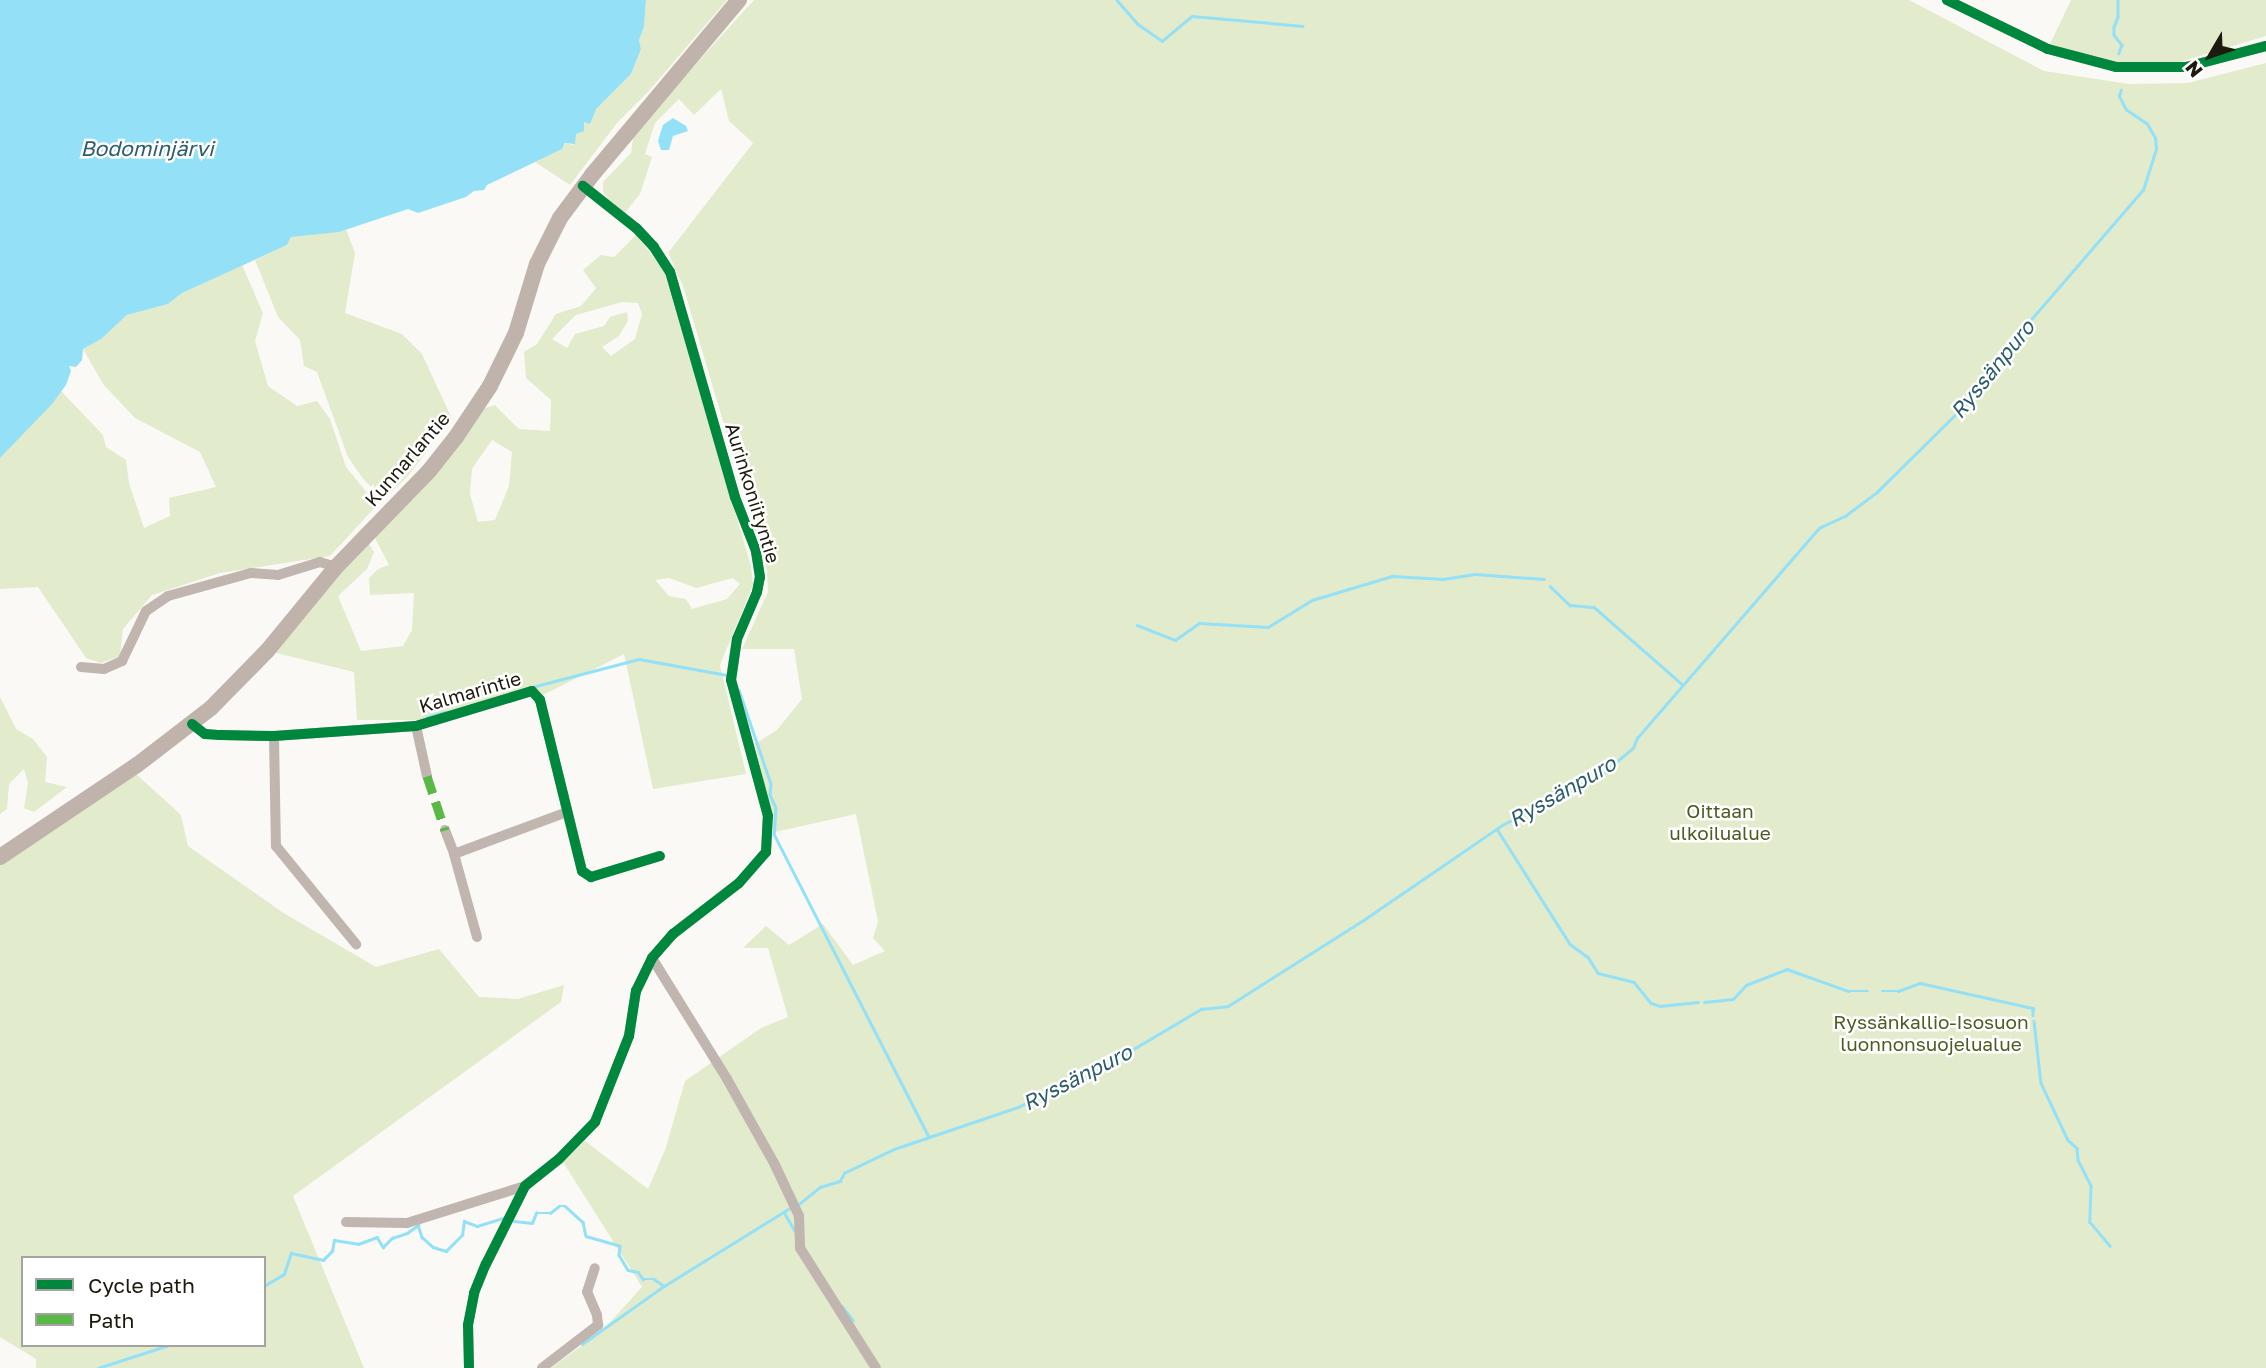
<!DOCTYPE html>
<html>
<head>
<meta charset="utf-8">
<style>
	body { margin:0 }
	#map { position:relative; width:2266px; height:1368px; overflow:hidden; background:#fbf9f6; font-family:"Golos Text",sans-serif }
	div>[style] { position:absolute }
	.green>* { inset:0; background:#e2ebcc }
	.water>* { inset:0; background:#93e0f7 }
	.stream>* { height:2.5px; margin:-1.25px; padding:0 1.25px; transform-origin:1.25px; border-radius:1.25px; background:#93e0f7 }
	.minor>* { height:10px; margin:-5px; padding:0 5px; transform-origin:5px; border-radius:5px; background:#c0b5af }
	.secondary>* { height:16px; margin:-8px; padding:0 8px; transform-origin:8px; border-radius:8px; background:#bfb3ac }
	.quiet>* { height:9px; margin-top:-4.5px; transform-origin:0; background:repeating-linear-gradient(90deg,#58b947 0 18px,transparent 0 27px) }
	.cycleway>* { height:10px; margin:-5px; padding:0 5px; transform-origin:5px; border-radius:5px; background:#00873e }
	span { translate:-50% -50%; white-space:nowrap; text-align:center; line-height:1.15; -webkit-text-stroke:5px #fff; paint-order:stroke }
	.street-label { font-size:19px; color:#1f1a0e }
	.park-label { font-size:19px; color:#4d5c21 }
	.water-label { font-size:21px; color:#2d5c6b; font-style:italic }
	.legend { position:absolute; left:21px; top:1256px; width:245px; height:91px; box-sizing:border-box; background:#fff; border:2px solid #a5a39f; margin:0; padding:9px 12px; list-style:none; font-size:21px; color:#1f1a0e }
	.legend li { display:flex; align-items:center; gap:14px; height:35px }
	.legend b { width:35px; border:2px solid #a5a39f }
	.north { position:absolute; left:2175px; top:21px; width:70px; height:70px; -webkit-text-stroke:5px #fff; paint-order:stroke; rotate:231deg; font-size:19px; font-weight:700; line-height:28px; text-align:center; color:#1f1a0e }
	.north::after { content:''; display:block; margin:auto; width:24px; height:32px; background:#1f1a0e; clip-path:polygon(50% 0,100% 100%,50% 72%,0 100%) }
</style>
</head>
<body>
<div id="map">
	<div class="green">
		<i style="clip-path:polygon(646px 0,727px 0,647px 93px,617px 123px,570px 185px,535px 162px,562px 149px,566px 143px,573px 145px,576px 134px,584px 130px,584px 122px,590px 121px,596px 108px,631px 74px,641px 49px,639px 40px,644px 27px)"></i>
		<i style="clip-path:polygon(754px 0,1909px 0,2044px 71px,2129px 84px,2188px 83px,2266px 63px,2266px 1368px,551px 1368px,603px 1330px,642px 1287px,563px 1162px,585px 1141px,648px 1189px,665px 1150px,685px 1081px,761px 1028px,788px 1017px,768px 948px,743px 948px,766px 926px,789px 945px,823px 924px,853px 965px,885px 951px,873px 938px,878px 922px,856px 814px,775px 832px,755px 744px,777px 730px,802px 699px,794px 649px,742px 649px,768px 592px,767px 570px,683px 286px,668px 253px,753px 143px,729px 121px,721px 89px,694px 115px,679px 99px,655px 123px,645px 154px,652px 157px,640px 194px,624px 214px,610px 203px,603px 191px,603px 182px,631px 153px,634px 132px)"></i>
		<i style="clip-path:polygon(2071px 0,2266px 0,2266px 36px,2180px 62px,2114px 62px,2049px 46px)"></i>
		<i style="clip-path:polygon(346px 229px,355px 253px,345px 313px,402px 334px,422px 354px,452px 419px,407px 477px,384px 499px,364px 480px,348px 457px,317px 372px,304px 366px,300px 340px,278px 317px,255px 260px,287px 245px,291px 237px)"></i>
		<i style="clip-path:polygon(evenodd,636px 235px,664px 271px,751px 566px,753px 585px,720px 665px,746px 774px,653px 789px,624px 654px,543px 695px,528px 688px,427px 720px,357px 720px,354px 672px,272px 652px,346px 561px,369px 544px,374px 552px,367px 569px,338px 596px,361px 651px,403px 646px,412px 630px,414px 593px,370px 595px,369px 578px,378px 569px,389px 565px,375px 538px,479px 410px,495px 405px,519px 429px,550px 431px,551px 400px,526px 378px,524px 352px,537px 344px,556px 314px,581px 306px,596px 288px,583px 270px,601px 255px,614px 257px,636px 235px,622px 302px,638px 303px,642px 314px,635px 339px,611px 356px,602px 347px,619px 336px,628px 321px,627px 312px,610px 317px,604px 326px,575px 334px,567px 348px,552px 339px,576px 315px,622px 302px,636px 235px,492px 440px,512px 452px,509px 486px,495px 520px,478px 522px,470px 494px,472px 469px,492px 440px,636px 235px,669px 578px,696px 588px,733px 578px,740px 584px,727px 599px,692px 609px,686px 599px,669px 596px,655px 580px,669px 578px)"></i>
		<i style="clip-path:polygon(242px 265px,263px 313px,255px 341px,268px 386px,297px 406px,317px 401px,330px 419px,346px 467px,377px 505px,330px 556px,220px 573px,152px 595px,123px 629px,120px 656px,101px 663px,86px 658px,38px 587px,0 589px,0 458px,61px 391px,103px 435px,106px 447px,126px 460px,129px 483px,144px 528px,170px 516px,169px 498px,216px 487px,200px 452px,135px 418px,103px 384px,83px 349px,101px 339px,127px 315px,168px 304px,182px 293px)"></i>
		<i style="clip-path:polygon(0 697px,16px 729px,33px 739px,47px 757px,45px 782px,67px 787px,34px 812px,24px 808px,28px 783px,24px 769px,9px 784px,7px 809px,0 814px)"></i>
		<i style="clip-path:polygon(evenodd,134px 772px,181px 815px,188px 846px,282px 912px,376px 967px,439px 949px,479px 997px,518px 999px,564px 985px,561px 1002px,293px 1196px,364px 1368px,36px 1368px,36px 1359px,0 1337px,0 861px,134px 772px,23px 1258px,264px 1258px,264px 1345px,23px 1345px,23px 1258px)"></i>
	</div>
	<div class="water">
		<i style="clip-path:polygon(0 0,646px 0,644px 27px,639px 40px,641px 49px,631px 74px,596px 109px,590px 124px,584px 122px,584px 131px,576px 134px,575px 144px,565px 143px,562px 149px,487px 185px,484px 190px,474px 191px,466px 197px,418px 213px,408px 209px,339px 232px,291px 237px,287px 245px,182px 293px,168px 304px,127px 315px,101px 339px,83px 349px,82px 360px,76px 367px,69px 366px,71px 371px,66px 385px,52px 404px,0 458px)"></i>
		<i style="clip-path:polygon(673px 118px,686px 126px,688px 131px,673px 136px,669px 150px,661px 150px,658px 141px,663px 125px)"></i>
	</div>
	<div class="stream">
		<i style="left:1117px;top:0;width:32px;rotate:49deg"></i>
		<i style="left:1138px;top:24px;width:29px;rotate:35deg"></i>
		<i style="left:1162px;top:41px;width:39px;rotate:-40deg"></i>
		<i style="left:1192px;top:16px;width:111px;rotate:5.1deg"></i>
		<i style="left:2118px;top:0;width:17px;rotate:90deg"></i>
		<i style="left:2118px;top:17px;width:11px;rotate:112deg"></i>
		<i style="left:2114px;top:27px;width:8px;rotate:90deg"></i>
		<i style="left:2114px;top:35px;width:13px;rotate:51deg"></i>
		<i style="left:2122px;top:45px;width:9px;rotate:111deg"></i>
		<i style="left:1550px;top:586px;width:28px;rotate:44deg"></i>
		<i style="left:1570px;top:605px;width:24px;rotate:5deg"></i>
		<i style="left:1594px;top:607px;width:117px;rotate:41.2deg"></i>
		<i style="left:1137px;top:625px;width:41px;rotate:21.5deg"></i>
		<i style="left:1175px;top:640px;width:29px;rotate:-35deg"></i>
		<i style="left:1199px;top:623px;width:69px;rotate:3.3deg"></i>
		<i style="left:1268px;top:627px;width:52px;rotate:-31.5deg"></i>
		<i style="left:1312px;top:600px;width:84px;rotate:-16.7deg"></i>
		<i style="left:1392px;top:576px;width:51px;rotate:3.4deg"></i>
		<i style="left:1443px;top:579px;width:32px;rotate:-9deg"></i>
		<i style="left:1475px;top:574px;width:69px;rotate:4.1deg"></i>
		<i style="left:532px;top:687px;width:111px;rotate:-14.7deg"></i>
		<i style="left:639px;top:659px;width:89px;rotate:10.3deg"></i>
		<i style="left:739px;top:690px;width:99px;rotate:71.2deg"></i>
		<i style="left:771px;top:784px;width:11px;rotate:95deg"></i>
		<i style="left:770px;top:795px;width:14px;rotate:65deg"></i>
		<i style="left:776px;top:808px;width:26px;rotate:94deg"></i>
		<i style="left:774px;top:834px;width:340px;rotate:62.9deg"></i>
		<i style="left:427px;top:717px;width:18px;rotate:-16deg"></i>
		<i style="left:1497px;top:829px;width:136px;rotate:57.6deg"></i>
		<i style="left:1570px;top:944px;width:22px;rotate:36deg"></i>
		<i style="left:1588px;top:957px;width:19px;rotate:58deg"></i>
		<i style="left:1598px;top:973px;width:37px;rotate:14deg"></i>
		<i style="left:1634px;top:982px;width:27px;rotate:51deg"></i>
		<i style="left:1651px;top:1003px;width:9px;rotate:18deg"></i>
		<i style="left:1660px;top:1006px;width:38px;rotate:-6deg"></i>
		<i style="left:1882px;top:991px;width:16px"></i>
		<i style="left:1898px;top:991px;width:23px;rotate:-20deg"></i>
		<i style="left:1920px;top:983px;width:116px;rotate:12.5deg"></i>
		<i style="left:2033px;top:1008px;width:7px;rotate:90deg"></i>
		<i style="left:1704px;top:1002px;width:29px;rotate:-6deg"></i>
		<i style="left:1733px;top:999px;width:19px;rotate:-47deg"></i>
		<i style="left:1746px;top:985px;width:44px;rotate:-21.3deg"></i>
		<i style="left:1787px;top:969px;width:65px;rotate:19.8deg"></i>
		<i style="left:1848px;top:991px;width:20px"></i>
		<i style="left:2034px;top:1021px;width:62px;rotate:83.6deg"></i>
		<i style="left:2041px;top:1083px;width:63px;rotate:64.7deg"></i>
		<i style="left:2068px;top:1140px;width:12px;rotate:42deg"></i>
		<i style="left:2077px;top:1148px;width:12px;rotate:85deg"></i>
		<i style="left:2078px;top:1160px;width:29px;rotate:63deg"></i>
		<i style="left:2091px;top:1186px;width:36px;rotate:92deg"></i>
		<i style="left:2090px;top:1222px;width:31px;rotate:50deg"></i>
		<i style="left:799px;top:1204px;width:27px;rotate:-39deg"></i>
		<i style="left:820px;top:1187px;width:21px;rotate:-17deg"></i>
		<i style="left:840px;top:1181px;width:9px;rotate:-63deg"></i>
		<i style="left:844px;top:1173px;width:55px;rotate:-25.6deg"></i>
		<i style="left:894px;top:1149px;width:131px;rotate:-18.7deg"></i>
		<i style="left:1018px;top:1107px;width:74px;rotate:-23.8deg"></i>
		<i style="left:1086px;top:1077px;width:134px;rotate:-30.6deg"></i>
		<i style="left:1201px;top:1009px;width:27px;rotate:-6deg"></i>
		<i style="left:1228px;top:1006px;width:159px;rotate:-32.4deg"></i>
		<i style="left:1362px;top:921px;width:170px;rotate:-34.4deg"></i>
		<i style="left:1502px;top:825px;width:114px;rotate:-27.2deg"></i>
		<i style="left:1603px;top:773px;width:39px;rotate:-40deg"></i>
		<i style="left:1633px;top:748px;width:11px;rotate:-68deg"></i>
		<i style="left:1637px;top:738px;width:278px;rotate:-49.1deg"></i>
		<i style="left:1819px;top:528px;width:29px;rotate:-25deg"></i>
		<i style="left:1845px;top:516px;width:40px;rotate:-37deg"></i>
		<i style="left:1877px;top:492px;width:127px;rotate:-44.7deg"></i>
		<i style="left:1967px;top:403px;width:72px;rotate:-54.1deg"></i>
		<i style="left:2009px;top:345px;width:205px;rotate:-49.2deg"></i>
		<i style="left:2143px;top:190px;width:43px;rotate:-72.4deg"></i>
		<i style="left:2156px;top:149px;width:11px;rotate:-95deg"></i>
		<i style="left:2155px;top:138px;width:16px;rotate:-120deg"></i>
		<i style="left:2147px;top:124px;width:25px;rotate:-146deg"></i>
		<i style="left:2126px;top:110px;width:16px;rotate:-117deg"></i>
		<i style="left:2119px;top:96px;width:6px;rotate:-72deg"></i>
		<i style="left:784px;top:1212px;width:22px;rotate:60deg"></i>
		<i style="left:514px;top:1221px;width:18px;rotate:6deg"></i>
		<i style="left:532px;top:1223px;width:11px;rotate:-68deg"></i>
		<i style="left:536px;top:1213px;width:14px"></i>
		<i style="left:550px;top:1213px;width:11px;rotate:-38deg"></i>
		<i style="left:559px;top:1206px;width:6px"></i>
		<i style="left:565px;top:1206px;width:24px;rotate:42deg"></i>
		<i style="left:583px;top:1222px;width:14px;rotate:78deg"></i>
		<i style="left:586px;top:1236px;width:35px;rotate:16deg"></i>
		<i style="left:620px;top:1246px;width:9px;rotate:96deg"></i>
		<i style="left:619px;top:1255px;width:17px;rotate:59deg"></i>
		<i style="left:628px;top:1270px;width:10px;rotate:11deg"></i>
		<i style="left:638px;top:1272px;width:9px;rotate:54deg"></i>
		<i style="left:643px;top:1279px;width:11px"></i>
		<i style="left:654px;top:1279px;width:12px;rotate:35deg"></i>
		<i style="left:664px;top:1286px;width:148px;rotate:-31.8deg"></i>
		<i style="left:264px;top:1286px;width:23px;rotate:-31deg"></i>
		<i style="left:284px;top:1274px;width:22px;rotate:-72deg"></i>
		<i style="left:291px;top:1253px;width:33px;rotate:12deg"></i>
		<i style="left:323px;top:1260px;width:13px;rotate:-45deg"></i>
		<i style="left:332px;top:1251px;width:11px;rotate:-80deg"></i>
		<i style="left:334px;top:1240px;width:24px;rotate:9deg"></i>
		<i style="left:358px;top:1244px;width:20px;rotate:-20deg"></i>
		<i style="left:377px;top:1237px;width:12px;rotate:59deg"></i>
		<i style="left:383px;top:1247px;width:13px;rotate:-45deg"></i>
		<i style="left:392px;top:1238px;width:16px;rotate:-18deg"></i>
		<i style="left:407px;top:1233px;width:14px;rotate:-36deg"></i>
		<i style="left:418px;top:1225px;width:13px;rotate:72deg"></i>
		<i style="left:422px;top:1237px;width:15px;rotate:42deg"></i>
		<i style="left:433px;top:1247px;width:14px;rotate:17deg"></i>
		<i style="left:446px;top:1251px;width:23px;rotate:-45deg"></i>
		<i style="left:462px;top:1235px;width:14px;rotate:-82deg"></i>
		<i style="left:464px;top:1221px;width:14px;rotate:21deg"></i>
		<i style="left:477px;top:1226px;width:28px;rotate:-17deg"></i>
		<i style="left:842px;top:1306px;width:18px;rotate:52deg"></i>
		<i style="left:582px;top:1344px;width:100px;rotate:-35.3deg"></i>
		<i style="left:98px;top:1368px;width:75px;rotate:-17.9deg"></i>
	</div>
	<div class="minor">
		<i style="left:1947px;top:0;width:112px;rotate:25.9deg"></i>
		<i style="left:2048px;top:49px;width:70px;rotate:14.8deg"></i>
		<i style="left:2116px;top:67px;width:70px"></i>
		<i style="left:2186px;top:67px;width:83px;rotate:-14.7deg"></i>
		<i style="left:81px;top:667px;width:23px;rotate:5deg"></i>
		<i style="left:104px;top:669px;width:20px;rotate:-24deg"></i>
		<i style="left:122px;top:661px;width:55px;rotate:-64.4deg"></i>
		<i style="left:146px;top:611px;width:27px;rotate:-34deg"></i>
		<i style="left:168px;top:596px;width:86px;rotate:-15.5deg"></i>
		<i style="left:251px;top:573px;width:27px;rotate:4deg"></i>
		<i style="left:278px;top:575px;width:44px;rotate:-17.2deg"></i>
		<i style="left:320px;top:562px;width:17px;rotate:17deg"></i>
		<i style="left:192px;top:724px;width:16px;rotate:38deg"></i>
		<i style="left:205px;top:734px;width:16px;rotate:4deg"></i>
		<i style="left:221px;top:735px;width:53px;rotate:1.1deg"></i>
		<i style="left:274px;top:736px;width:142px;rotate:-4deg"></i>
		<i style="left:416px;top:726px;width:121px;rotate:-16.8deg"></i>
		<i style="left:532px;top:691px;width:12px;rotate:48deg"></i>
		<i style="left:540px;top:700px;width:176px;rotate:76.2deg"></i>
		<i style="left:582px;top:871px;width:11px;rotate:34deg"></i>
		<i style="left:591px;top:877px;width:72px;rotate:-16.9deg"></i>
		<i style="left:416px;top:726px;width:51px;rotate:77.6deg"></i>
		<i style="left:274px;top:736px;width:110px;rotate:89deg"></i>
		<i style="left:276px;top:846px;width:127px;rotate:50.8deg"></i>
		<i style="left:445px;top:830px;width:26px;rotate:69deg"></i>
		<i style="left:477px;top:937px;width:86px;rotate:-105.5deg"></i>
		<i style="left:454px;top:854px;width:121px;rotate:-20.4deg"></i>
		<i style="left:652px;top:958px;width:142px;rotate:58.2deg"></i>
		<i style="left:727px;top:1079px;width:98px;rotate:60.8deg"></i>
		<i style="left:775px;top:1165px;width:56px;rotate:64.8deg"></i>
		<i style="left:799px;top:1216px;width:32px;rotate:88deg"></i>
		<i style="left:800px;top:1248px;width:142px;rotate:57.7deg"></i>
		<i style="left:346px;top:1222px;width:61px;rotate:0.9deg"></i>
		<i style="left:407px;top:1223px;width:124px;rotate:-17.4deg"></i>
		<i style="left:469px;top:1368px;width:43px;rotate:-91.3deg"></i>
		<i style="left:468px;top:1325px;width:33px;rotate:-79deg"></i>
		<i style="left:474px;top:1293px;width:31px;rotate:-68deg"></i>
		<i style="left:486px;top:1264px;width:87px;rotate:-63.4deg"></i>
		<i style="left:525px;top:1186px;width:43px;rotate:-38.5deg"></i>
		<i style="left:559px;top:1159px;width:52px;rotate:-45.8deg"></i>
		<i style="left:595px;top:1122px;width:92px;rotate:-68.4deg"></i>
		<i style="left:629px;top:1036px;width:46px;rotate:-81.2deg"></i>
		<i style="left:636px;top:991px;width:37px;rotate:-64deg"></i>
		<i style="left:652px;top:958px;width:32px;rotate:-49deg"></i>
		<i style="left:673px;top:934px;width:83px;rotate:-37.7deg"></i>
		<i style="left:739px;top:883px;width:41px;rotate:-48.9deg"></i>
		<i style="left:766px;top:852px;width:36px;rotate:-87deg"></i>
		<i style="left:768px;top:816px;width:141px;rotate:-105.2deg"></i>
		<i style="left:731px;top:680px;width:41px;rotate:-81.7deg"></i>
		<i style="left:737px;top:639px;width:51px;rotate:-66.9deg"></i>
		<i style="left:757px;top:592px;width:15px;rotate:-79deg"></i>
		<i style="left:760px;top:577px;width:26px;rotate:-99deg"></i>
		<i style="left:756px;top:551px;width:58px;rotate:-111.3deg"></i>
		<i style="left:735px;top:497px;width:234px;rotate:-106.1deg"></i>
		<i style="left:670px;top:272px;width:30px;rotate:-123deg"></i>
		<i style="left:654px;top:247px;width:26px;rotate:-133deg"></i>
		<i style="left:636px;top:228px;width:68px;rotate:-141.6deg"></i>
		<i style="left:542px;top:1368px;width:71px;rotate:-37.5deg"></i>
		<i style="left:598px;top:1325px;width:10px;rotate:-96deg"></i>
		<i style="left:597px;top:1315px;width:25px;rotate:-113deg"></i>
		<i style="left:587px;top:1292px;width:25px;rotate:-72deg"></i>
	</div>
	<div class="secondary">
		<i style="left:0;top:857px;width:165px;rotate:-33.9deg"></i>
		<i style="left:137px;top:765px;width:93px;rotate:-37.6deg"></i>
		<i style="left:211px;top:708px;width:80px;rotate:-45.5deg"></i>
		<i style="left:267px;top:651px;width:109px;rotate:-50.6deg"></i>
		<i style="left:336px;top:567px;width:134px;rotate:-45.9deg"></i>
		<i style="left:429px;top:471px;width:43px;rotate:-51.5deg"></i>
		<i style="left:456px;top:437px;width:61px;rotate:-56.3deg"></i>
		<i style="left:490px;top:386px;width:59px;rotate:-63.9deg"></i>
		<i style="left:516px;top:333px;width:72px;rotate:-73.1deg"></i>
		<i style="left:537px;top:264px;width:51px;rotate:-63.4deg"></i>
		<i style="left:560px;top:218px;width:54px;rotate:-53.3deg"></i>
		<i style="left:592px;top:175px;width:229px;rotate:-50deg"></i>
	</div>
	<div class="quiet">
		<i style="left:427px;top:776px;width:57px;rotate:71.6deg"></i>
	</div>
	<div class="cycleway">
		<i style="left:1947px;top:0;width:112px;rotate:25.9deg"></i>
		<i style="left:2048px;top:49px;width:70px;rotate:14.8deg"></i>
		<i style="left:2116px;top:67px;width:70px"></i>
		<i style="left:2186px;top:67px;width:83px;rotate:-14.7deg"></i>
		<i style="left:192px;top:724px;width:16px;rotate:38deg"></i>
		<i style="left:205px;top:734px;width:16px;rotate:4deg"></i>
		<i style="left:221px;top:735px;width:53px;rotate:1.1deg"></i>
		<i style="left:274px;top:736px;width:142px;rotate:-4deg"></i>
		<i style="left:416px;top:726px;width:121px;rotate:-16.8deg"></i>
		<i style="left:532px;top:691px;width:12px;rotate:48deg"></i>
		<i style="left:540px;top:700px;width:176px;rotate:76.2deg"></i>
		<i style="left:582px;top:871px;width:11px;rotate:34deg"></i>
		<i style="left:591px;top:877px;width:72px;rotate:-16.9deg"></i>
		<i style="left:469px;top:1368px;width:43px;rotate:-91.3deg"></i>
		<i style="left:468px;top:1325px;width:33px;rotate:-79deg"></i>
		<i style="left:474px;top:1293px;width:31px;rotate:-68deg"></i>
		<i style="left:486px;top:1264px;width:87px;rotate:-63.4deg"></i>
		<i style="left:525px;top:1186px;width:43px;rotate:-38.5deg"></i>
		<i style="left:559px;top:1159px;width:52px;rotate:-45.8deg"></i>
		<i style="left:595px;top:1122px;width:92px;rotate:-68.4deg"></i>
		<i style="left:629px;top:1036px;width:46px;rotate:-81.2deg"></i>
		<i style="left:636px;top:991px;width:37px;rotate:-64deg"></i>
		<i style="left:652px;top:958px;width:32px;rotate:-49deg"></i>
		<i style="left:673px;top:934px;width:83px;rotate:-37.7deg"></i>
		<i style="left:739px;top:883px;width:41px;rotate:-48.9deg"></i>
		<i style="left:766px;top:852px;width:36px;rotate:-87deg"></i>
		<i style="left:768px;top:816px;width:141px;rotate:-105.2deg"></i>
		<i style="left:731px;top:680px;width:41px;rotate:-81.7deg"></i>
		<i style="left:737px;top:639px;width:51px;rotate:-66.9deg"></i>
		<i style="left:757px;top:592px;width:15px;rotate:-79deg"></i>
		<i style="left:760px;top:577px;width:26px;rotate:-99deg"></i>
		<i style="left:756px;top:551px;width:58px;rotate:-111.3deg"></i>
		<i style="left:735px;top:497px;width:234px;rotate:-106.1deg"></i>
		<i style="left:670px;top:272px;width:30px;rotate:-123deg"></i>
		<i style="left:654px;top:247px;width:26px;rotate:-133deg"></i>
		<i style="left:636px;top:228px;width:68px;rotate:-141.6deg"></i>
	</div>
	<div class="street-label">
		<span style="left:407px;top:459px;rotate:-49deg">Kunnarlantie</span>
		<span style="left:753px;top:493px;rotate:73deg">Aurinkoniityntie</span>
		<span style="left:470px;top:692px;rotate:-16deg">Kalmarintie</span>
	</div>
	<div class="park-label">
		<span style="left:1720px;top:822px">Oittaan<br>ulkoilualue</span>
		<span style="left:1931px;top:1033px">Ryssänkallio-Isosuon<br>luonnonsuojelualue</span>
	</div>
	<div class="water-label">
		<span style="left:147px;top:148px">Bodominjärvi</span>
		<span style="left:1992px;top:369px;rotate:-51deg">Ryssänpuro</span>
		<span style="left:1562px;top:791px;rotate:-30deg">Ryssänpuro</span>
		<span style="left:1077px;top:1077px;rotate:-27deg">Ryssänpuro</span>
	</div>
	<ul class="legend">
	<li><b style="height:9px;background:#00873e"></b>Cycle path</li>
	<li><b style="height:9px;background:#58b947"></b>Path</li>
	</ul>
	<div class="north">N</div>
</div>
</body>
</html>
